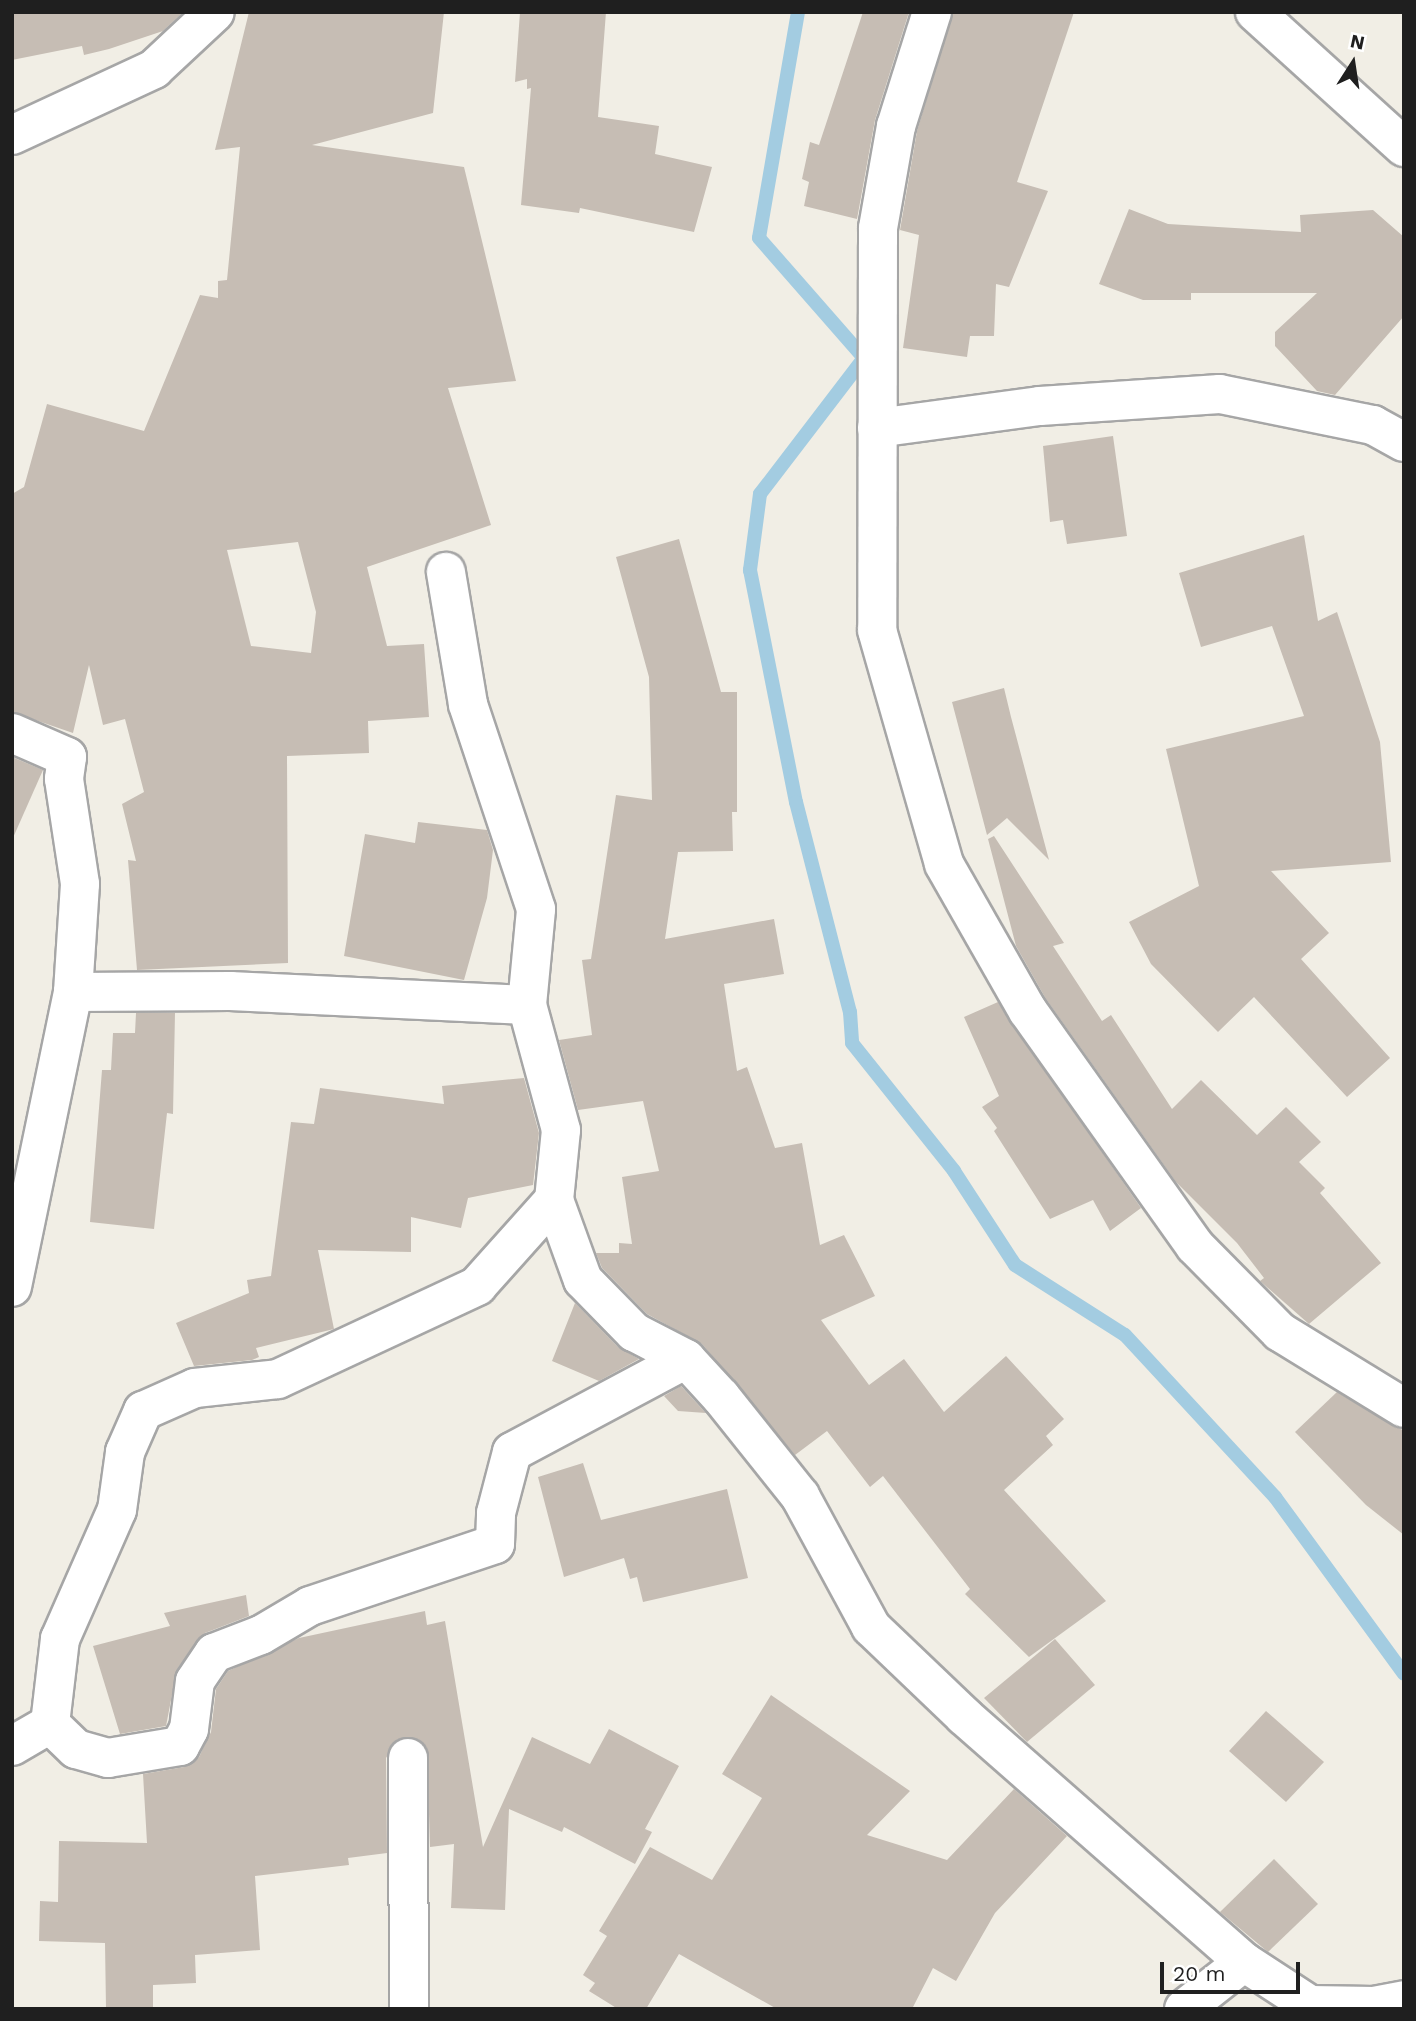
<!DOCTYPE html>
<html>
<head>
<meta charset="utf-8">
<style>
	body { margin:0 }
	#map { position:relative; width:1416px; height:2021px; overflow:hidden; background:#f1eee5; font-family:"Work Sans",sans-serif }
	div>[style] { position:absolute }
	.stream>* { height:14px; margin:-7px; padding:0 7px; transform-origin:7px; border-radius:7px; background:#a3cce1 }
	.building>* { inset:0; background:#c6bdb4 }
	.roads { filter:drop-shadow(2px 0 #a6a6a6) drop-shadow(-2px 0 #a6a6a6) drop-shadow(0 2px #a6a6a6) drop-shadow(0 -2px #a6a6a6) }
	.street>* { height:38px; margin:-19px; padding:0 19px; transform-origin:19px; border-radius:19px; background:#fff }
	span { translate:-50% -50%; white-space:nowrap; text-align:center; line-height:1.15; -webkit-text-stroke:5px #fff; paint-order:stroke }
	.frame { position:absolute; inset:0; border:14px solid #1f1f1f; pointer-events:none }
	.north { position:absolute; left:1318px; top:28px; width:70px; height:70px; -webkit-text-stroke:5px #fff; paint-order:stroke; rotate:12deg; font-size:19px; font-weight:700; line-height:28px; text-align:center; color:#1f1f1f }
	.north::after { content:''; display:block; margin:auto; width:24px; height:32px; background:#1f1f1f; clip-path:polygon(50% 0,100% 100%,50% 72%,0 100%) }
	.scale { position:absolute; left:1160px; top:1962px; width:140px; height:32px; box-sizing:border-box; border:4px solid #1f1f1f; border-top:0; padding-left:9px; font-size:21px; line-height:24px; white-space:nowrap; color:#1f1f1f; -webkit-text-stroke:5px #fff; paint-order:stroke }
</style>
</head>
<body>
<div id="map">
	<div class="stream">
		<i style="left:798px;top:12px;width:229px;rotate:99.8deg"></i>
		<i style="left:759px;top:238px;width:159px;rotate:48.8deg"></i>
		<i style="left:864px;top:358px;width:171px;rotate:127.4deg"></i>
		<i style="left:760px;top:494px;width:77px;rotate:97.5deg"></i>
		<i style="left:750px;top:570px;width:237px;rotate:78.8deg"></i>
		<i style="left:796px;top:802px;width:217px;rotate:75.6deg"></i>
		<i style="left:850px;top:1012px;width:31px;rotate:86deg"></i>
		<i style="left:852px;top:1043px;width:164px;rotate:51.4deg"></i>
		<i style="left:954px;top:1171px;width:112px;rotate:57deg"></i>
		<i style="left:1015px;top:1265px;width:130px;rotate:32.5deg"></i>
		<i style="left:1125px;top:1335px;width:221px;rotate:47.2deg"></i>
		<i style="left:1275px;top:1497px;width:219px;rotate:53.9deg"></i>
	</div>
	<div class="building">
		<i style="clip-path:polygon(12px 12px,183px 12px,163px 31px,109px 49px,84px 55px,82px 46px,12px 60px)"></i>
		<i style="clip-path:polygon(evenodd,249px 12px,444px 12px,433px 113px,312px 145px,464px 167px,516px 381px,448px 388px,491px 525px,367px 567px,387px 646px,424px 644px,429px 717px,368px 721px,369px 753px,287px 756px,288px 963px,137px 970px,128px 860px,136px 861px,122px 804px,144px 792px,125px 719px,103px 725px,89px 665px,73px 733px,12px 712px,12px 494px,24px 487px,47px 404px,144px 431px,200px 295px,218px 298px,218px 281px,227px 280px,240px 147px,215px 150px,249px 12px,298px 542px,316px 612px,311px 653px,251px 646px,227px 550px,298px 542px)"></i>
		<i style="clip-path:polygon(520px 12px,606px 12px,598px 117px,659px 126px,655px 154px,712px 167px,694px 232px,580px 208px,579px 213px,521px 205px,531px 88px,527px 89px,527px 79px,515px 82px)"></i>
		<i style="clip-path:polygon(863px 12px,909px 12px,875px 120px,857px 219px,804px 206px,809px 182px,802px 179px,810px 142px,819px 145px)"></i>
		<i style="clip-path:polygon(953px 12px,1074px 12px,1017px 182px,1048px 191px,1009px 287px,996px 284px,994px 336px,970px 336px,967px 357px,903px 348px,919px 235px,900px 230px,917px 131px)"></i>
		<i style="clip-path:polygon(1129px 209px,1168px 224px,1301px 232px,1300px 215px,1373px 210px,1404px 237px,1404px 316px,1335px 395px,1317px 391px,1275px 346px,1275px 332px,1317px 293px,1191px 293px,1191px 300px,1143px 300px,1099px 284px)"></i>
		<i style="clip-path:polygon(1113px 436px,1127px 536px,1067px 544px,1063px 520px,1050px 522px,1043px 446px)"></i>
		<i style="clip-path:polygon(1304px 535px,1318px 621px,1337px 612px,1380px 742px,1391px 862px,1271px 871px,1329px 933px,1301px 959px,1390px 1058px,1347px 1097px,1254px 997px,1218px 1032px,1151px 964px,1129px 922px,1199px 886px,1166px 749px,1304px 716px,1272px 626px,1201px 647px,1179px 573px)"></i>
		<i style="clip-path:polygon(679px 539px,721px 692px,737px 692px,737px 812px,732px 812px,733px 851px,678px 852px,665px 939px,774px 919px,784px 974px,724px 984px,737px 1071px,747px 1067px,775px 1148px,802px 1143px,820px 1245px,844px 1235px,875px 1296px,821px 1320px,869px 1385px,904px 1359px,944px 1412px,1006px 1356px,1064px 1419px,1046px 1436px,1053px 1445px,1004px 1490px,1106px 1601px,1029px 1657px,965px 1594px,970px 1589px,883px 1476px,870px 1487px,827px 1431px,795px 1455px,702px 1344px,647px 1314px,602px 1268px,596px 1253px,619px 1253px,619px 1243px,632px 1244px,622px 1177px,659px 1171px,643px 1101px,578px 1110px,559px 1040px,592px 1035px,582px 960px,591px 959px,616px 795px,652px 800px,649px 677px,616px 557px)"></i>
		<i style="clip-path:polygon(1004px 688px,1011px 717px,1049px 860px,1007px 818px,987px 835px,952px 702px)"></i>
		<i style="clip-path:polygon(12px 757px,43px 770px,12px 840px)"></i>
		<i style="clip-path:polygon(418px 822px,487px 830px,493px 850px,487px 898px,464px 980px,344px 956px,365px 834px,415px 843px)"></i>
		<i style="clip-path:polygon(994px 836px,1064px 943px,1053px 946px,1102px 1021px,1111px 1015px,1172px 1109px,1201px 1080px,1257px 1135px,1286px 1107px,1321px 1142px,1299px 1162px,1325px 1188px,1320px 1193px,1381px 1263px,1309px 1324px,1260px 1281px,1264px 1278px,1237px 1243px,1176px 1182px,1046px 999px,1016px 946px,988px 839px)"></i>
		<i style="clip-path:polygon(998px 1002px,1141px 1208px,1110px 1231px,1093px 1200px,1050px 1219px,994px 1131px,997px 1128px,982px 1107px,999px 1096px,964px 1017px)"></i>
		<i style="clip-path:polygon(136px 1013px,175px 1013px,173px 1114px,167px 1113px,154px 1229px,90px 1222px,102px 1070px,111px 1070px,113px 1033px,135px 1033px)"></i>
		<i style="clip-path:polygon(524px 1078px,539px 1133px,533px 1185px,468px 1198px,461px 1228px,411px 1217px,411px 1252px,318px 1250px,334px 1329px,256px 1348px,259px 1357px,252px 1360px,194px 1366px,176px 1323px,249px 1293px,247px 1280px,271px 1276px,291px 1122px,314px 1124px,320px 1088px,444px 1104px,442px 1086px)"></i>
		<i style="clip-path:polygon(575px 1303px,618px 1347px,639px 1359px,599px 1381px,552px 1361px)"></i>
		<i style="clip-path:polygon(681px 1386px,704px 1411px,706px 1413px,678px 1411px,664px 1396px)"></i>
		<i style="clip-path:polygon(1337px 1392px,1404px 1431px,1404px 1535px,1366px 1505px,1295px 1432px)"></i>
		<i style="clip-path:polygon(583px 1463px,601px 1520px,727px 1489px,748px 1578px,643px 1602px,637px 1577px,630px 1579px,624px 1558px,564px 1577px,538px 1477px)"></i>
		<i style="clip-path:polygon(246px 1595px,249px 1616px,205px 1633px,177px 1669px,166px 1726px,120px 1734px,93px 1646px,170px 1626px,164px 1613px)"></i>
		<i style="clip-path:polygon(425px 1611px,427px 1625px,445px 1621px,483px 1847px,532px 1737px,590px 1764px,609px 1729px,679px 1766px,645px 1829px,652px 1832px,635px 1864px,564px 1827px,562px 1832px,509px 1809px,505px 1910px,451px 1908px,454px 1844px,430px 1847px,427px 1748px,418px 1739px,398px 1739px,386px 1758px,387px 1853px,348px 1858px,349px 1865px,255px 1876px,260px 1950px,195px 1955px,196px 1983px,153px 1985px,153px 2009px,106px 2009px,105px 1943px,39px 1941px,40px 1901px,58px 1902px,59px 1841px,147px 1843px,143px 1774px,184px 1767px,199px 1757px,211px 1732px,216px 1689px,228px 1671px,299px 1638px)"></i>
		<i style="clip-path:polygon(1055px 1639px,1095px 1685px,1027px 1742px,984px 1698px)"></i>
		<i style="clip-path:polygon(771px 1695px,910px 1791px,867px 1835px,947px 1860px,1014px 1789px,1067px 1836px,995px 1913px,956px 1981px,933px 1968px,912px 2009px,777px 2009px,679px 1954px,646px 2009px,618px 2009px,589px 1991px,595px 1983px,583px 1975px,607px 1936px,599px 1931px,650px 1847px,712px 1880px,762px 1798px,722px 1774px)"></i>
		<i style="clip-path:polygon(1266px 1711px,1324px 1762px,1286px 1802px,1229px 1751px)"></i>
		<i style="clip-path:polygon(1274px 1859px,1318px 1904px,1268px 1952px,1220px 1912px)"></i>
	</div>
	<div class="roads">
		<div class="street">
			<i style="left:932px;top:12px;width:120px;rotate:107.5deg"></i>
			<i style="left:896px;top:126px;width:104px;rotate:100deg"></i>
			<i style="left:878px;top:228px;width:402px;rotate:90.1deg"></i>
			<i style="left:877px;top:630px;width:243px;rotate:74deg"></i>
			<i style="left:944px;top:864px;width:169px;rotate:60.3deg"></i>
			<i style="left:1028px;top:1011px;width:288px;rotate:54.6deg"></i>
			<i style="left:1195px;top:1246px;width:121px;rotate:45.3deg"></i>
			<i style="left:1280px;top:1332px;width:145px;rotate:31.5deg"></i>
			<i style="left:1255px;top:12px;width:201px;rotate:42.2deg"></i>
			<i style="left:12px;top:135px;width:157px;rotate:-24.9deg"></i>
			<i style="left:154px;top:69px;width:83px;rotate:-43.1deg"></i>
			<i style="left:877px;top:428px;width:164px;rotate:-7.7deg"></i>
			<i style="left:1040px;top:406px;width:180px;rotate:-3.8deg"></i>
			<i style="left:1220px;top:394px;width:156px;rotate:11.5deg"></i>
			<i style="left:1373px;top:425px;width:35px;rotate:29deg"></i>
			<i style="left:12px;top:733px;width:60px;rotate:23.6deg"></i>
			<i style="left:67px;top:757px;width:22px;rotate:98deg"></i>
			<i style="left:64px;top:779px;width:106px;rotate:81.3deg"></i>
			<i style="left:80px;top:884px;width:108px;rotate:93.7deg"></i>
			<i style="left:73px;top:992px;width:301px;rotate:101.7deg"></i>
			<i style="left:73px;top:992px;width:157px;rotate:-0.4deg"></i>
			<i style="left:230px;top:991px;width:297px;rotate:2.7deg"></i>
			<i style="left:554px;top:1200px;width:85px;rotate:70.1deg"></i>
			<i style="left:583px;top:1280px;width:73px;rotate:45.6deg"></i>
			<i style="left:634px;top:1332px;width:59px;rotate:27.4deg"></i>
			<i style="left:686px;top:1359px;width:52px;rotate:47.4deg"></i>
			<i style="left:721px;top:1397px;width:127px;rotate:51.4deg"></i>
			<i style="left:800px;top:1496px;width:149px;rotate:61.5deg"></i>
			<i style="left:871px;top:1627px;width:129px;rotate:43.7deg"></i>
			<i style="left:964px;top:1716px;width:373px;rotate:41.3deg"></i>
			<i style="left:1244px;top:1962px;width:79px;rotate:33.1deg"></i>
			<i style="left:1310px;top:2005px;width:64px;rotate:0.9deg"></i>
			<i style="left:1374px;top:2006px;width:31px;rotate:-11deg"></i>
			<i style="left:50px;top:1724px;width:86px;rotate:-83.3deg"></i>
			<i style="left:60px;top:1639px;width:141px;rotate:-66.2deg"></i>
			<i style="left:117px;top:1510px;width:59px;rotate:-82.1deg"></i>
			<i style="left:125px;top:1452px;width:45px;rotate:-66.3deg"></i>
			<i style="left:143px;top:1411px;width:57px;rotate:-23.9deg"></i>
			<i style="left:195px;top:1388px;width:83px;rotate:-6.2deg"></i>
			<i style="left:278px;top:1379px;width:220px;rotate:-25deg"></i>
			<i style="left:477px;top:1286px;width:115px;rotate:-48.2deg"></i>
			<i style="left:554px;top:1200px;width:70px;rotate:-84.3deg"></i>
			<i style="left:561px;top:1130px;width:130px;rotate:-105.2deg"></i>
			<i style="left:527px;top:1005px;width:96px;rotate:-84.6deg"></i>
			<i style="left:536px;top:909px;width:216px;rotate:-108.4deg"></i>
			<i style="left:468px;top:704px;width:134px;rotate:-99.5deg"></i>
			<i style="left:12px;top:1746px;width:44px;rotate:-30.1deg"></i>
			<i style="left:50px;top:1724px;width:36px;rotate:44deg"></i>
			<i style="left:76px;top:1749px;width:33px;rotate:16deg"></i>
			<i style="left:108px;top:1758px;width:73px;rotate:-9.5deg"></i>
			<i style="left:180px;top:1746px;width:19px;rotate:-62deg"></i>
			<i style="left:189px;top:1729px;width:48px;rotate:-82.9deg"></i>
			<i style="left:195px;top:1681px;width:34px;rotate:-56deg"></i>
			<i style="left:214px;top:1653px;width:50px;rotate:-21deg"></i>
			<i style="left:261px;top:1635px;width:57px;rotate:-30.6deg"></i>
			<i style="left:310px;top:1606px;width:195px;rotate:-18.5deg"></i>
			<i style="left:495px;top:1544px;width:31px;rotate:-88deg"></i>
			<i style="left:496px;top:1513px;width:63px;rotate:-75.3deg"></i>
			<i style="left:512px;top:1452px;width:197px;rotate:-28.1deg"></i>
			<i style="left:408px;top:1758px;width:251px;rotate:89.8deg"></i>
			<i style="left:1184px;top:2009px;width:76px;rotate:-38.1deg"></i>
		</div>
	</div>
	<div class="frame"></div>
	<div class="north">N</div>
	<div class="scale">20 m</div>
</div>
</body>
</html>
